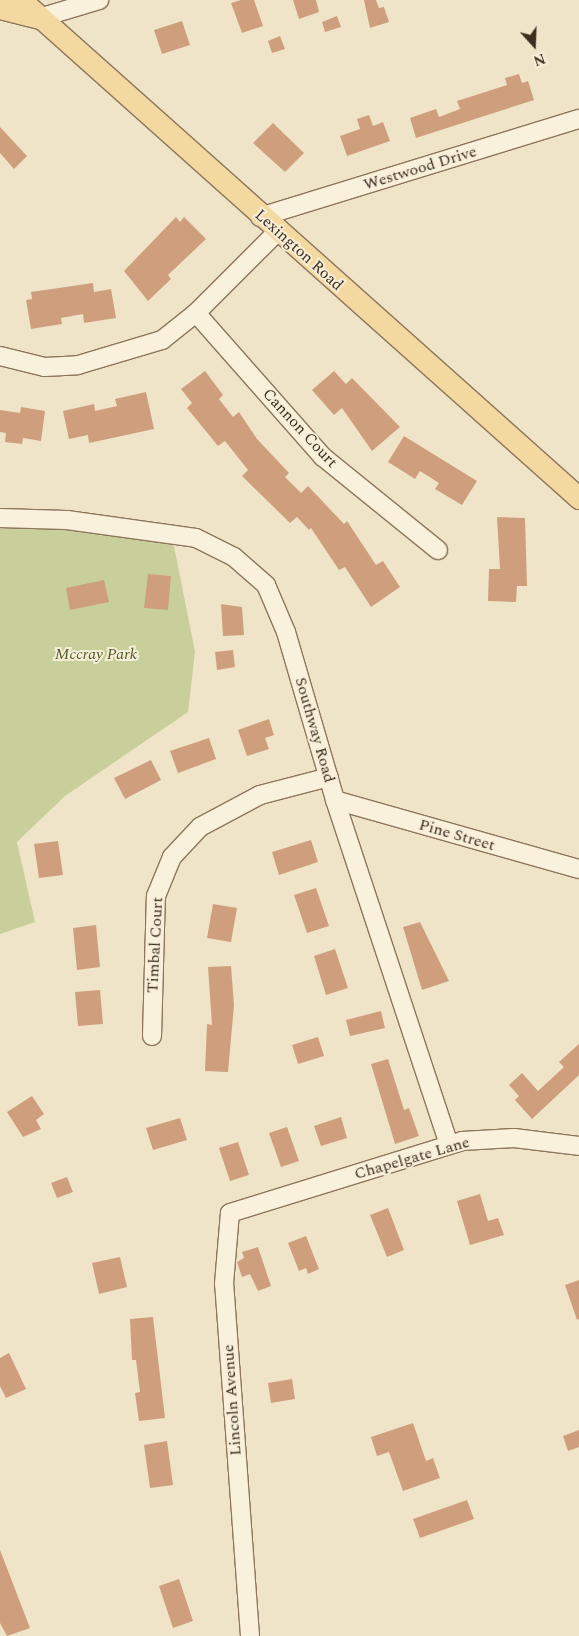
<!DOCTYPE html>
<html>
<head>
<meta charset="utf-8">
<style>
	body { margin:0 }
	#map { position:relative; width:579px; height:1636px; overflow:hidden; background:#f0e4c8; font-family:Spectral,serif }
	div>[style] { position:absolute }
	.green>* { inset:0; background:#c9cf9b }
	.building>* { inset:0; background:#cf9f7d }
	.roads { filter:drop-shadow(1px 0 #8d765c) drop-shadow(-1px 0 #8d765c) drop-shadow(0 1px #8d765c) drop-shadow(0 -1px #8d765c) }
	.minor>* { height:18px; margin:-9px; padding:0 9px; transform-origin:9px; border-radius:9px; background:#faf1dc }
	.major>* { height:21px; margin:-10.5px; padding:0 10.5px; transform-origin:10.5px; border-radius:10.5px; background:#f3d9a0 }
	span { translate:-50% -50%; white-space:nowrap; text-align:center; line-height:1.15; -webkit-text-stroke:4px #f7eed8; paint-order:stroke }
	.street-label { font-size:16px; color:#3d2e20 }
	.park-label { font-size:16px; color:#4d5a26; font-style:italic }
	.north { position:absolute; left:509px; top:20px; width:50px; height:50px; -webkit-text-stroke:4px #f7eed8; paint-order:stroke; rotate:160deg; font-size:14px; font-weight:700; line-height:20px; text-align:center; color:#3d2e20 }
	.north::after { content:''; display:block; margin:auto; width:18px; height:22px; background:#3d2e20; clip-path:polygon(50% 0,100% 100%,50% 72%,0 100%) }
</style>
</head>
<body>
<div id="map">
	<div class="green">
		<i style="clip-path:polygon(0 522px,173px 541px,195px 652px,188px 712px,65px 796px,17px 842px,35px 922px,0 934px)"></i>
	</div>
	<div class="building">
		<i style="clip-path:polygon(241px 0,254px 0,263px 26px,242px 33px,231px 3px)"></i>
		<i style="clip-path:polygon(293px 0,316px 0,319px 12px,299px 19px)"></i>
		<i style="clip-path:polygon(364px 0,376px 0,379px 8px,384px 7px,389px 22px,370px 28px)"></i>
		<i style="clip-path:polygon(337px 16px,341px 27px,325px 32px,322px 22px)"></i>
		<i style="clip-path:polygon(182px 21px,190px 45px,162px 54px,154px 30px)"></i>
		<i style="clip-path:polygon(280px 36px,285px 49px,272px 53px,268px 41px)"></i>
		<i style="clip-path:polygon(519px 74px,522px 83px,528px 81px,534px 100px,416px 138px,410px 118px,436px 109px,439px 117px,460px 109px,457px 101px,507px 85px,505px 78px)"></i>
		<i style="clip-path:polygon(369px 115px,373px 126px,383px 122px,390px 141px,347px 156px,340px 136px,360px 129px,357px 119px)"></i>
		<i style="clip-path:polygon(273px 123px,304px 153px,285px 172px,253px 143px)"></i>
		<i style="clip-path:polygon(0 127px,27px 156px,14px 169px,0 153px)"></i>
		<i style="clip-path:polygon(176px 217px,180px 222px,184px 217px,206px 239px,168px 275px,171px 279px,148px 301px,124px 271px)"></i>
		<i style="clip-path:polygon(93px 283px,94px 292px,111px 289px,116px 318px,84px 323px,83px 314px,61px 318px,62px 324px,31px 329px,26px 300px,32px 299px,31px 292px)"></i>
		<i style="clip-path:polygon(205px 371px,223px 395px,219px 399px,233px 417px,239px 412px,257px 439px,289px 473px,285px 477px,301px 493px,308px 486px,344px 524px,347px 521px,376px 565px,383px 561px,400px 587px,371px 607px,345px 567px,339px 570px,311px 528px,309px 530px,297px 517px,290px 523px,242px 476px,248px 470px,225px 441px,218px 446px,187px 408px,192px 403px,181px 389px)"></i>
		<i style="clip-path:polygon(334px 371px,346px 384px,352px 378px,400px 427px,372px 451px,342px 408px,334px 415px,312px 390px)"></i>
		<i style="clip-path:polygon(146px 392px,154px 429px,89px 443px,88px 435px,69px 439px,63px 411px,94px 404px,95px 411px,117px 406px,115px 399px)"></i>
		<i style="clip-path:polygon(21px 407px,45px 411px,41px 441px,23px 438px,22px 444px,5px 442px,6px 433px,0 432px,0 410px,20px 413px)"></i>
		<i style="clip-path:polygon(404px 436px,477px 481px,462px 505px,435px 489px,439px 483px,420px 471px,415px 479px,388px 462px)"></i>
		<i style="clip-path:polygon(497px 517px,525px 518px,527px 586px,517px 586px,516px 602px,488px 601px,489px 569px,500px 569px)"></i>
		<i style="clip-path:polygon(148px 574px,171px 576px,168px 610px,144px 608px)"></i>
		<i style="clip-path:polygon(104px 580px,109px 602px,70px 610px,66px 588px)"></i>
		<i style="clip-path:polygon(221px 604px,242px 607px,244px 635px,223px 636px)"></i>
		<i style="clip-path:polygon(233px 650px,235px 667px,217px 670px,215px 652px)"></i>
		<i style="clip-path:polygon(269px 719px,274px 735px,265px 738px,269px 749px,247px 756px,238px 730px)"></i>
		<i style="clip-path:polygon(209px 738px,216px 759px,178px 773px,170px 751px)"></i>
		<i style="clip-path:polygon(151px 760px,161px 780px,125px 799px,114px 778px)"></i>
		<i style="clip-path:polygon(311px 840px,318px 862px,279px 875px,272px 852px)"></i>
		<i style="clip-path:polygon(58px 841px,63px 875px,39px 878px,34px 844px)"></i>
		<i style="clip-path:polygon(316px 888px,329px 926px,307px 933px,294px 895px)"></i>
		<i style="clip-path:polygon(213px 904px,237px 908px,231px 942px,207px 938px)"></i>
		<i style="clip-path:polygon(420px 922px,449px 981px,422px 990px,403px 927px)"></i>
		<i style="clip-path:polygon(96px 925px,100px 967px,77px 970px,73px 928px)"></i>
		<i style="clip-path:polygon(335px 949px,348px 988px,326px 995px,314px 956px)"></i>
		<i style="clip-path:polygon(231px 966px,234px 1005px,228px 1072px,205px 1071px,207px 1024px,212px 1025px,208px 967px)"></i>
		<i style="clip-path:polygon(100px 990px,103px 1024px,78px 1026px,75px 992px)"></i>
		<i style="clip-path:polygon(381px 1011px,385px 1028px,350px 1036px,346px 1020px)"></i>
		<i style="clip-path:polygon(318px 1037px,324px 1056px,298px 1064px,292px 1045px)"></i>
		<i style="clip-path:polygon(579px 1044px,579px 1075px,532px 1119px,515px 1100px,519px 1096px,509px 1085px,522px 1073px,538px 1091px,564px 1067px,559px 1062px)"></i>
		<i style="clip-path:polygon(388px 1059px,404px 1110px,409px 1108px,419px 1136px,395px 1144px,371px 1064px)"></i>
		<i style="clip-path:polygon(32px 1096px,44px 1114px,36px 1120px,41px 1129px,23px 1137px,7px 1112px)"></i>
		<i style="clip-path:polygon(341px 1117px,347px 1138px,321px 1146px,314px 1126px)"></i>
		<i style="clip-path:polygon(180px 1118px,187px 1140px,153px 1150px,146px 1128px)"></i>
		<i style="clip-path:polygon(287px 1127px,299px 1161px,281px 1167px,269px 1133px)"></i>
		<i style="clip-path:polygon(238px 1142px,249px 1175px,230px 1181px,219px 1148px)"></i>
		<i style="clip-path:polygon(67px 1177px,73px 1192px,57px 1198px,51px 1183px)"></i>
		<i style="clip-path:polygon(480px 1194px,488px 1221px,498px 1218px,504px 1235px,470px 1245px,457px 1201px)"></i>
		<i style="clip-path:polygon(388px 1208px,404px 1250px,387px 1257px,370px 1215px)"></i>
		<i style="clip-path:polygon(306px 1236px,319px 1269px,308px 1274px,306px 1268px,299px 1271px,288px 1243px)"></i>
		<i style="clip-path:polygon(258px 1247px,271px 1286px,258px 1291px,250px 1274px,242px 1277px,237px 1262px,244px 1258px,242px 1252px)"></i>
		<i style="clip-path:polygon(120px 1257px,127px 1287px,99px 1294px,92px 1263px)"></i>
		<i style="clip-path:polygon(579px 1280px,579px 1319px,577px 1320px,565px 1285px)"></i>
		<i style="clip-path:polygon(153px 1317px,165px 1418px,139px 1421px,135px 1393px,140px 1392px,136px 1360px,132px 1360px,130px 1319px)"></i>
		<i style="clip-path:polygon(9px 1353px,26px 1389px,6px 1398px,0 1386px,0 1358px)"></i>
		<i style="clip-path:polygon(292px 1379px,295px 1399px,271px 1403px,268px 1383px)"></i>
		<i style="clip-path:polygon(413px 1423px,426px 1461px,433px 1458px,440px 1478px,403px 1491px,389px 1452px,377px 1456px,371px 1437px)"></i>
		<i style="clip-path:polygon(579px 1430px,579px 1447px,568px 1451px,563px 1436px)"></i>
		<i style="clip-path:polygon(167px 1441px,173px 1485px,150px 1488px,144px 1445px)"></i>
		<i style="clip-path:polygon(467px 1500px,474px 1519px,420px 1538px,413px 1519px)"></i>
		<i style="clip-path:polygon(0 1550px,30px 1628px,7px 1636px,0 1623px)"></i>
		<i style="clip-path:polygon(179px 1579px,193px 1621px,173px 1628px,159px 1586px)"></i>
	</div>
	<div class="roads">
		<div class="minor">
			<i style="left:39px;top:18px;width:63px;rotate:-16.7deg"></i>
			<i style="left:260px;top:217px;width:334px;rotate:-17.1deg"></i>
			<i style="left:196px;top:313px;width:192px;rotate:48.6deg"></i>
			<i style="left:323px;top:457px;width:148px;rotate:39deg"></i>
			<i style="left:0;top:356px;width:46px;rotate:13.7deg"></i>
			<i style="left:45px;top:367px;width:33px;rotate:-3deg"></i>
			<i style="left:78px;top:365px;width:88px;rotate:-16.6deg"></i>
			<i style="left:162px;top:340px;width:43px;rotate:-38.5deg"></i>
			<i style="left:196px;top:313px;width:115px;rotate:-45deg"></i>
			<i style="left:0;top:518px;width:67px;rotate:1.7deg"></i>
			<i style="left:67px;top:520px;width:130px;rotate:7.9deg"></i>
			<i style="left:196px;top:538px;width:42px;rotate:26.6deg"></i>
			<i style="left:234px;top:557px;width:43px;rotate:41.2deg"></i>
			<i style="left:266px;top:585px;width:51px;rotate:66.9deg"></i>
			<i style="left:286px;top:632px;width:175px;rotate:73.7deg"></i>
			<i style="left:335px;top:800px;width:362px;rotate:71.7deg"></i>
			<i style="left:335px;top:800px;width:254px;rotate:15.8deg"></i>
			<i style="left:152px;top:1036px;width:140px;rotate:-88.4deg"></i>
			<i style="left:156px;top:896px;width:42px;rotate:-67.7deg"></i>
			<i style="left:172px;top:857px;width:41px;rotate:-47deg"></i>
			<i style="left:200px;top:827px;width:68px;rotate:-28.1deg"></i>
			<i style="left:260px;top:795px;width:71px;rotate:-14.6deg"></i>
			<i style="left:250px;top:1636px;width:353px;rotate:-94.2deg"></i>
			<i style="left:224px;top:1284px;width:71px;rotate:-85.2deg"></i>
			<i style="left:230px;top:1213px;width:243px;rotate:-17.2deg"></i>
			<i style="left:462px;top:1141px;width:52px;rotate:-3.3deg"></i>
			<i style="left:514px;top:1138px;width:65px;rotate:7deg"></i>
		</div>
		<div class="major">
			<i style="left:21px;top:0;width:748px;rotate:41.75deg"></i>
			<i style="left:0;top:8px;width:40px;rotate:14.4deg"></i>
		</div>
	</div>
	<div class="street-label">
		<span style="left:420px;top:168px;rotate:-17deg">Westwood Drive</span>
		<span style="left:299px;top:250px;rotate:42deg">Lexington Road</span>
		<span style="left:300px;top:428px;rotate:47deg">Cannon Court</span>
		<span style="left:315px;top:730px;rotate:74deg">Southway Road</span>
		<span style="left:457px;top:835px;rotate:16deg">Pine Street</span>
		<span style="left:155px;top:945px;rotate:-87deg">Timbal Court</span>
		<span style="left:412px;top:1158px;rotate:-16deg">Chapelgate Lane</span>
		<span style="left:232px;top:1400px;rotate:-94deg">Lincoln Avenue</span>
	</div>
	<div class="park-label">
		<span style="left:96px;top:654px">Mccray Park</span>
	</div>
	<div class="north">N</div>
</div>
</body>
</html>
